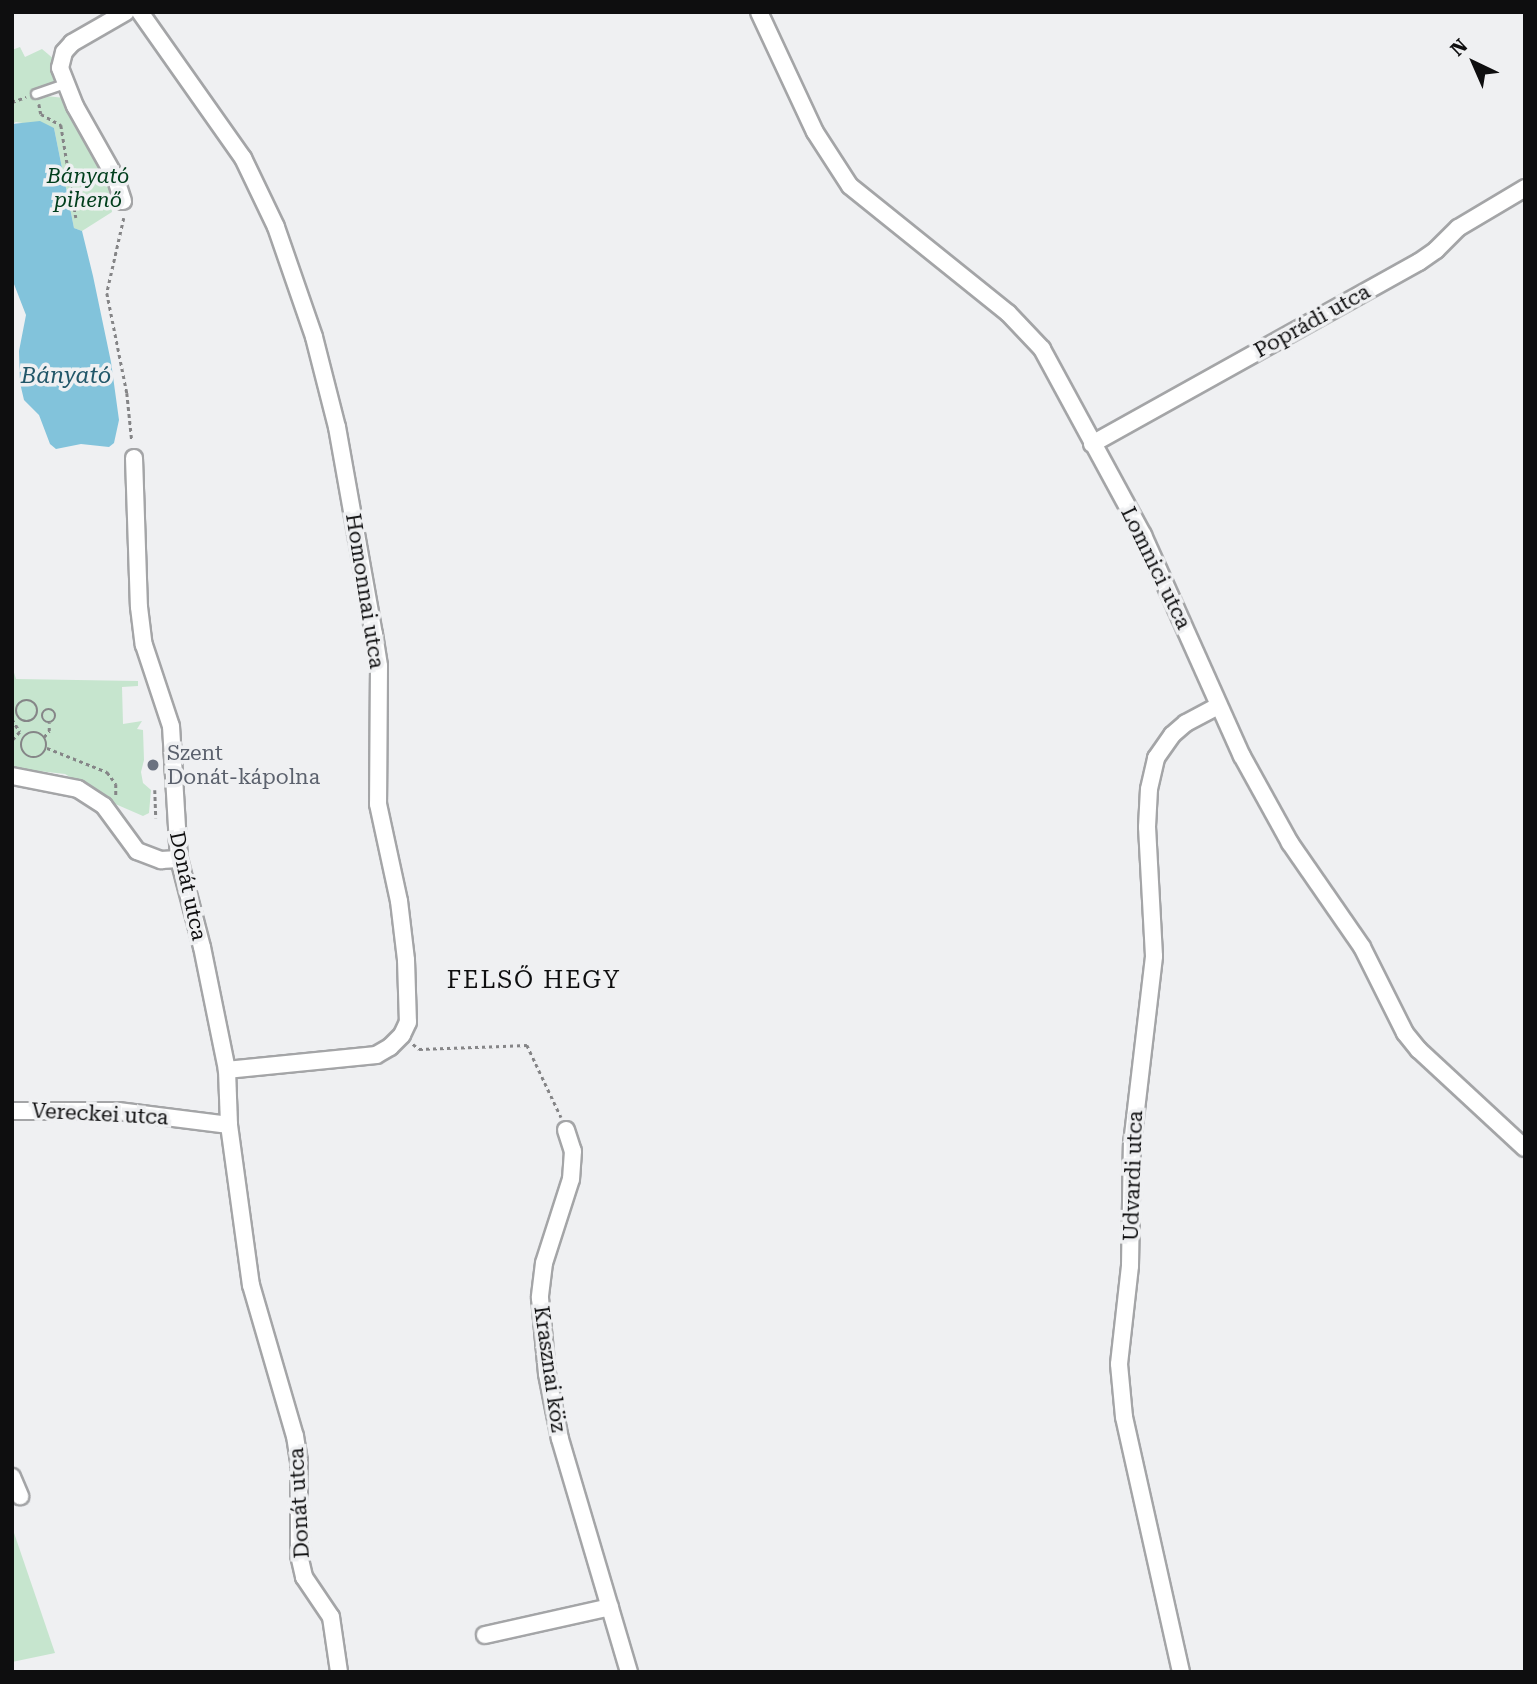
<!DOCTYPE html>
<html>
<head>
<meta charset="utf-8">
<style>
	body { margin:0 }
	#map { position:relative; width:1537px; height:1684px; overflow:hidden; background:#eff0f2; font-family:"Roboto Serif",serif }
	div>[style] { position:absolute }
	.green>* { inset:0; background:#c6e5ce }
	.water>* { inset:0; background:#82c3db }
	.path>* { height:2.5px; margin-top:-1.25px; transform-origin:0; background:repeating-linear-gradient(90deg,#858587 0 3.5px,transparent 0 7px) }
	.path>.ring { margin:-1.25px; padding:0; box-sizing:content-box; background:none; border:2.5px solid #858587; border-radius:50% }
	.roads { filter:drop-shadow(2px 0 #a4a5a7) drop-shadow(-2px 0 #a4a5a7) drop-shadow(0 2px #a4a5a7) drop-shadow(0 -2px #a4a5a7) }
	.service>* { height:8px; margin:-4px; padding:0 4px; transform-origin:4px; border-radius:4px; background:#fff }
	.minor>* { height:16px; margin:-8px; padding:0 8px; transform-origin:8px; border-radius:8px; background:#fff }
	.dots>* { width:19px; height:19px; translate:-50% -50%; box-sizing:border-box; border:4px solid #eff0f2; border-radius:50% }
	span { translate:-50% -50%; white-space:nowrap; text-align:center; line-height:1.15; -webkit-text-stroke:7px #eff0f2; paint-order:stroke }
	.park-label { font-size:21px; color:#003e1c; font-style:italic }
	.street-label { font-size:21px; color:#0e0e0f }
	.worship-label { font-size:21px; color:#5b616d }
	.left { translate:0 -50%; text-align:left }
	.water-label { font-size:23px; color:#225769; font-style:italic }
	.quarter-label { font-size:24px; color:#0e0e0f; letter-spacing:2px }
	.frame { position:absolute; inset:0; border:14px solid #0e0e0f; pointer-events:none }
	.north { position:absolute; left:1439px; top:28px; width:70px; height:70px; -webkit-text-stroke:5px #eff0f2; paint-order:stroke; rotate:316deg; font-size:19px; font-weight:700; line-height:28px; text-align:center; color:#0e0e0f }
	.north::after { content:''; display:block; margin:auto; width:24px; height:32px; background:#0e0e0f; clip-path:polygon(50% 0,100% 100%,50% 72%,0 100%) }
</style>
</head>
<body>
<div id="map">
	<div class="green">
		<i style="clip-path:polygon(20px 47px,25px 57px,42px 49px,55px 60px,58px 71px,52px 85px,43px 91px,46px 96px,65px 98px,108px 180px,112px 212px,82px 231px,74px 228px,54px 128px,16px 122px,12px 124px,12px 50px)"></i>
		<i style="clip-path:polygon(12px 666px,16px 679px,138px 681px,138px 686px,122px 687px,123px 724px,142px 721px,137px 729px,143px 730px,144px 760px,141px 772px,143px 783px,151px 790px,149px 813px,143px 816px,113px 803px,65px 774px,12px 768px)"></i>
		<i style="clip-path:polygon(12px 1527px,55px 1653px,12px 1662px)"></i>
	</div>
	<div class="water">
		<i style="clip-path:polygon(40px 121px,54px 128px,74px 228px,82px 231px,93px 276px,111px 362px,119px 420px,114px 443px,109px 447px,81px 444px,56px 449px,50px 444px,39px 415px,24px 400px,20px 383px,19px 351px,26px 315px,12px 279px,12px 124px)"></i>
	</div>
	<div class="path">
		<i style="left:12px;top:102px;width:15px;rotate:-20deg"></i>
		<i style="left:39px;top:104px;width:10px;rotate:79deg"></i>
		<i style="left:41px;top:114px;width:23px;rotate:29deg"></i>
		<i style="left:61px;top:125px;width:94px;rotate:80.8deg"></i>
		<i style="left:124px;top:218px;width:77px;rotate:102.8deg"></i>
		<i style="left:107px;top:293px;width:102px;rotate:78.7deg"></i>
		<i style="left:127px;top:393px;width:48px;rotate:84.1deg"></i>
		<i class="ring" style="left:16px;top:700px;width:19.5px;height:19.5px"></i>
		<i class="ring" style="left:42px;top:709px;width:11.5px;height:11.5px"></i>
		<i style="left:12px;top:719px;width:15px;rotate:58deg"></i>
		<i style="left:20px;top:732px;width:12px;rotate:132deg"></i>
		<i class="ring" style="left:21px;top:732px;width:23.5px;height:23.5px"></i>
		<i style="left:44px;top:737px;width:8px;rotate:-50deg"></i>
		<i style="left:49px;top:731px;width:8px;rotate:-90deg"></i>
		<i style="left:47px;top:748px;width:65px;rotate:21.8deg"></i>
		<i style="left:107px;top:772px;width:15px;rotate:53deg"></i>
		<i style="left:116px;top:784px;width:13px;rotate:90deg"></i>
		<i style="left:155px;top:790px;width:28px;rotate:88deg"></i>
		<i style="left:413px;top:1044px;width:8px;rotate:40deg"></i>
		<i style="left:419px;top:1049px;width:108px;rotate:-2.1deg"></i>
		<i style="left:527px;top:1045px;width:80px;rotate:64.7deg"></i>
	</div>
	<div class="roads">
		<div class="service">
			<i style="left:36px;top:94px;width:31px;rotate:-19deg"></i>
		</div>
		<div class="minor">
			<i style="left:140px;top:12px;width:179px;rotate:54.8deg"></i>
			<i style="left:243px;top:158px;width:76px;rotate:64.4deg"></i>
			<i style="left:276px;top:227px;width:116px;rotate:70.9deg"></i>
			<i style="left:314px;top:337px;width:93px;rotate:75.7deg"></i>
			<i style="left:337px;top:427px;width:210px;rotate:79.9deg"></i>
			<i style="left:374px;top:634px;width:32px;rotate:81deg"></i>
			<i style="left:379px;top:666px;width:138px;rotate:90.4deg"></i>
			<i style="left:378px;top:804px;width:99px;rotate:77.8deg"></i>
			<i style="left:399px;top:901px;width:59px;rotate:83.2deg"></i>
			<i style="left:406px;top:960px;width:62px;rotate:88.2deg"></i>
			<i style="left:408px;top:1022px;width:14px;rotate:115deg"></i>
			<i style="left:402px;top:1035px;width:17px;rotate:135deg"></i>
			<i style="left:390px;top:1047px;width:16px;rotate:150deg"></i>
			<i style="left:376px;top:1055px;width:150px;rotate:174.3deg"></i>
			<i style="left:759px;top:12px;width:132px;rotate:65deg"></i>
			<i style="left:815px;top:132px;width:64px;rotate:57.1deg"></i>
			<i style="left:850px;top:186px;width:203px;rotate:38.8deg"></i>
			<i style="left:1008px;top:313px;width:50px;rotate:46.6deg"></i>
			<i style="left:1042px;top:349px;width:212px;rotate:61.5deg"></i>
			<i style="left:1143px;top:535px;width:242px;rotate:65.9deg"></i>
			<i style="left:1242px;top:756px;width:99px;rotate:61.1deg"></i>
			<i style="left:1290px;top:843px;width:126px;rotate:55.3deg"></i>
			<i style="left:1362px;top:947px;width:96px;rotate:63.4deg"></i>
			<i style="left:1405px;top:1033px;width:22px;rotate:51deg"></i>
			<i style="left:1419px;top:1050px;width:144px;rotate:42.8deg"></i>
			<i style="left:123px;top:201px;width:25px;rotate:-108deg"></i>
			<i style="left:115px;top:177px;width:81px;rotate:-119.4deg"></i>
			<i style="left:75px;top:106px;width:41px;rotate:-111.5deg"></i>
			<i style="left:60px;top:68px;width:16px;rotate:-76deg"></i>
			<i style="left:64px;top:52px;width:12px;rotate:-48deg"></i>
			<i style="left:72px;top:43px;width:62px;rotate:-29.9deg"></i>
			<i style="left:1092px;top:444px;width:374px;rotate:-29.1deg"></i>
			<i style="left:1419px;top:262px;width:21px;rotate:-35deg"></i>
			<i style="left:1436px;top:250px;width:31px;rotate:-45deg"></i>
			<i style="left:1458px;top:228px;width:78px;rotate:-30.8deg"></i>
			<i style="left:134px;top:458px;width:149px;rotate:88.1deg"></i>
			<i style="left:139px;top:607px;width:38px;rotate:83deg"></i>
			<i style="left:144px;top:645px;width:85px;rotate:71.6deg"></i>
			<i style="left:171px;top:726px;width:133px;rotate:86.6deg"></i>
			<i style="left:179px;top:859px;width:91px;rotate:75.4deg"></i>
			<i style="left:202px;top:947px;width:126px;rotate:78.5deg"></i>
			<i style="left:227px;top:1070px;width:55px;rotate:87.9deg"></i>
			<i style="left:229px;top:1125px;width:162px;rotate:82.2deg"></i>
			<i style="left:251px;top:1285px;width:157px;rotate:73.8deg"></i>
			<i style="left:295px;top:1436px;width:26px;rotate:81deg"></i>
			<i style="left:299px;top:1462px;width:93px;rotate:90deg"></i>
			<i style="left:299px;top:1555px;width:23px;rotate:77deg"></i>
			<i style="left:304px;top:1577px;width:48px;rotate:56deg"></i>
			<i style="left:331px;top:1617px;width:56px;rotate:81.7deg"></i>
			<i style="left:12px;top:776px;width:67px;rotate:11.1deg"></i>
			<i style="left:78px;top:789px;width:31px;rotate:33deg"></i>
			<i style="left:104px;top:806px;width:56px;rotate:53.7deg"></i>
			<i style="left:137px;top:851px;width:26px;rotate:21deg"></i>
			<i style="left:161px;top:860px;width:18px;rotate:-3deg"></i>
			<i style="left:12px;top:1111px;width:106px"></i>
			<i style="left:118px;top:1111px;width:112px;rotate:7.2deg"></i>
			<i style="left:566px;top:1130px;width:22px;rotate:72deg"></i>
			<i style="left:573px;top:1151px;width:28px;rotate:94deg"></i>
			<i style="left:571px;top:1179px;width:88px;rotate:107.8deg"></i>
			<i style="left:544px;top:1263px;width:35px;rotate:97deg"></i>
			<i style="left:540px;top:1298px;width:76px;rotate:84.7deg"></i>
			<i style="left:547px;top:1374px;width:66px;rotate:78.7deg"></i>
			<i style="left:560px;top:1439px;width:243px;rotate:73.5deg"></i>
			<i style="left:12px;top:1477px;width:21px;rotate:67deg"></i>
			<i style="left:485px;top:1635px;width:128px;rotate:-12.6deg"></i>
			<i style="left:1181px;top:1672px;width:261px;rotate:-102.6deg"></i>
			<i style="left:1124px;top:1417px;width:53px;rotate:-95.4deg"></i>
			<i style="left:1119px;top:1364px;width:99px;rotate:-83.6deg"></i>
			<i style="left:1130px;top:1266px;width:122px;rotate:-89.1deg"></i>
			<i style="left:1132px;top:1144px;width:189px;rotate:-83.3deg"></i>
			<i style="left:1154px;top:956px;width:129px;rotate:-93.1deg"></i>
			<i style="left:1147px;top:827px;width:38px;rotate:-87deg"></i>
			<i style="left:1149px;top:789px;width:32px;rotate:-77deg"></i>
			<i style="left:1156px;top:758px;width:28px;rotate:-55deg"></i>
			<i style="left:1172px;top:735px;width:18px;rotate:-41deg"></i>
			<i style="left:1186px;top:723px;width:36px;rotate:-28deg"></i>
		</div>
	</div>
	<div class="dots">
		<i style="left:153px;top:765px;background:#6b7280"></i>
	</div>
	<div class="park-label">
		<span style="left:88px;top:188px">Bányató<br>pihenő</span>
	</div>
	<div class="street-label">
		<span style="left:1312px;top:321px;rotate:-29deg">Poprádi utca</span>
		<span style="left:1156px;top:568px;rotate:64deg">Lomnici utca</span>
		<span style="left:365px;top:591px;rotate:81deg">Homonnai utca</span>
		<span style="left:188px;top:886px;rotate:78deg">Donát utca</span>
		<span style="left:100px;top:1114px;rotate:3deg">Vereckei utca</span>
		<span style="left:1133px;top:1176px;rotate:-88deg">Udvardi utca</span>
		<span style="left:550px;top:1369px;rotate:82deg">Krasznai köz</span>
		<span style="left:299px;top:1503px;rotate:-93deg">Donát utca</span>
	</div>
	<div class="worship-label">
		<span class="left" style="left:167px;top:765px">Szent<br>Donát-kápolna</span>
	</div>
	<div class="water-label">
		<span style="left:66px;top:376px">Bányató</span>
	</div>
	<div class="quarter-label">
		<span style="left:534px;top:981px">FELSŐ HEGY</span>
	</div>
	<div class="frame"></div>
	<div class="north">N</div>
</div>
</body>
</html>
